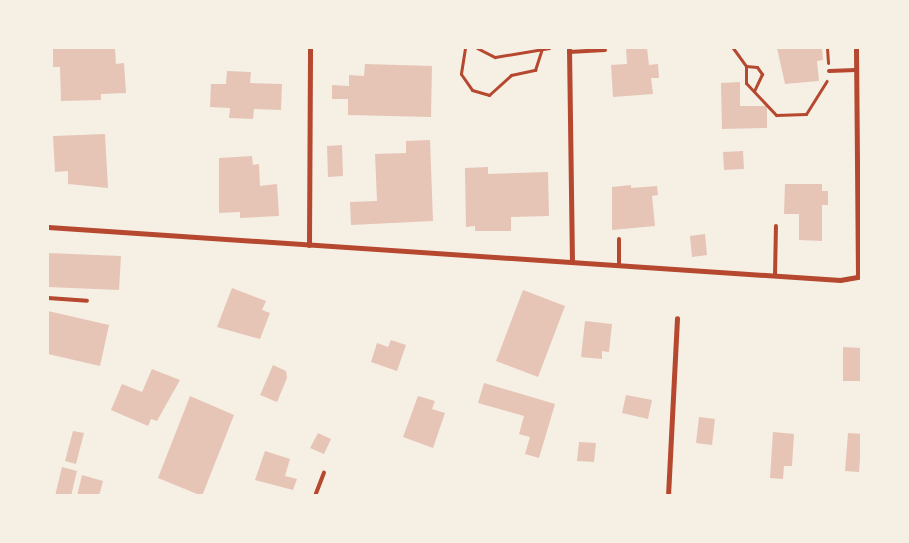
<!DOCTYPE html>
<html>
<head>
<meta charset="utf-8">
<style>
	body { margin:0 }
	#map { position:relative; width:909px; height:543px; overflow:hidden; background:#f6efe4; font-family:"IBM Plex Serif",serif }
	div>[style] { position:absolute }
	.building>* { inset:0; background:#e6c5b7 }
	.path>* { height:3px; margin:-1.5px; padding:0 1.5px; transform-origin:1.5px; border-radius:1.5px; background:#b5482f }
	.service>* { height:4px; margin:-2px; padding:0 2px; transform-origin:2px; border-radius:2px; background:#b5482f }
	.minor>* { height:5px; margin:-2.5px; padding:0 2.5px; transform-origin:2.5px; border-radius:2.5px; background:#b5482f }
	span { translate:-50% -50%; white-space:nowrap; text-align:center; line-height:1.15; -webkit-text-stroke:4.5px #f6efe4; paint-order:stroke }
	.frame { position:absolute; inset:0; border:49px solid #f6efe4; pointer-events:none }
</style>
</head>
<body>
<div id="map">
	<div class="building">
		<i style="clip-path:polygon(53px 48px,115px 48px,116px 64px,124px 63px,126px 93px,101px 94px,101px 100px,61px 101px,60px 67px,53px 67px)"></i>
		<i style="clip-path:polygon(626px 48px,647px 48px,649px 65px,658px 64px,659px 78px,651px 78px,653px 94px,613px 97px,611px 65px,627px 64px)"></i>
		<i style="clip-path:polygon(777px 48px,822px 48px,823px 60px,817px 61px,819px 81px,785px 84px)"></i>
		<i style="clip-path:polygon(365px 64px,432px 66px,431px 117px,348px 115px,348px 99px,332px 99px,332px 85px,349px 86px,349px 75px,364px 76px)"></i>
		<i style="clip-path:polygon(227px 71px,251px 72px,250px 83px,282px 84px,281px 110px,254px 109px,253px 119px,229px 118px,230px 108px,210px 107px,211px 84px,226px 84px)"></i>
		<i style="clip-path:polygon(740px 82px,740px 106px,767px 106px,767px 128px,722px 129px,721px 83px)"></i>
		<i style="clip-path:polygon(105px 134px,108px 188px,68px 184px,68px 171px,55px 172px,53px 136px)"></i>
		<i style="clip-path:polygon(430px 140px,433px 221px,351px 225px,350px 202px,377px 201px,375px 154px,406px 153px,406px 141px)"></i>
		<i style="clip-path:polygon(342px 145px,343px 176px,328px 177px,327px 146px)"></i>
		<i style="clip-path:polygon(743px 151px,744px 169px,724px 170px,723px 152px)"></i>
		<i style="clip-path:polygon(252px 156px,253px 165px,259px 164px,260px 186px,277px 184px,279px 216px,240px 218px,240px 212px,219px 213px,219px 158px)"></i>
		<i style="clip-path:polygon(488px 167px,488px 174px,548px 172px,549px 216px,511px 217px,511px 231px,475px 231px,475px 226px,466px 227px,465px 168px)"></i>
		<i style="clip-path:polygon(785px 184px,822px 184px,822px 191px,828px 191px,828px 205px,822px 205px,822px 241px,799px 240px,799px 214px,784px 214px)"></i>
		<i style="clip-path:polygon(631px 185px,631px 188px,657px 186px,658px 195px,652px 196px,655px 226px,612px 230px,612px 187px)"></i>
		<i style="clip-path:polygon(705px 234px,707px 255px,692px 257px,690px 236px)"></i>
		<i style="clip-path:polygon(48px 253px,121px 256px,119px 290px,48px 287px)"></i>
		<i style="clip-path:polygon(232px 288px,266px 301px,262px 310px,270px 313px,260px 339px,217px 327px)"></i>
		<i style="clip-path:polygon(523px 290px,565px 306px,538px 377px,496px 361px)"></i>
		<i style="clip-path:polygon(48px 311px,109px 325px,100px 366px,48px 354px)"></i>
		<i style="clip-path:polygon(585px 321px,612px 324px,609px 352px,602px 351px,602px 359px,581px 357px)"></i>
		<i style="clip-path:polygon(391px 340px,406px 345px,397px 371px,371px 362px,377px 343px,388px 347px)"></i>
		<i style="clip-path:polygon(843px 347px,862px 348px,862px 381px,843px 381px)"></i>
		<i style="clip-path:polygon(273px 365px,286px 371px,287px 378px,277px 402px,260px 395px)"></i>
		<i style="clip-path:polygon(152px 369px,180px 380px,157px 421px,151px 419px,148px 426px,111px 410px,122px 384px,142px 392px)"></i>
		<i style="clip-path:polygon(484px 383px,555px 404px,539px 458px,525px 454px,530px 437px,519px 434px,524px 416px,478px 403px)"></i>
		<i style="clip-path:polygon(626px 395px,652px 400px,648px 419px,622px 413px)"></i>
		<i style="clip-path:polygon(190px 396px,234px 415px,202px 496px,158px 478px)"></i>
		<i style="clip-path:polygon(418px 396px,435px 401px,432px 409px,445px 413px,433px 448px,403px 437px)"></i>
		<i style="clip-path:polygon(699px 417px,715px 419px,712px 445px,696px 443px)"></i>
		<i style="clip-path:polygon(73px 431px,84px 433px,76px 464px,65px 461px)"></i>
		<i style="clip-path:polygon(773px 432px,794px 434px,792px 466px,784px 466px,783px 479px,770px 478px)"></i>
		<i style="clip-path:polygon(318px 433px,331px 439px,324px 454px,310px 448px)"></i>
		<i style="clip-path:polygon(848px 433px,862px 434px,859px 472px,845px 471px)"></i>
		<i style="clip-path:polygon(579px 442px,596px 443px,594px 462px,577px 461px)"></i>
		<i style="clip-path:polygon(265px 451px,290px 459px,285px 476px,297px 479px,293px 490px,255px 480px)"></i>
		<i style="clip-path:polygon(62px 467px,77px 471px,71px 496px,55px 496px)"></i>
		<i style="clip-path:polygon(82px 475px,103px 481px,99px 496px,77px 496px)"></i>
	</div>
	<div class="path">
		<i style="left:465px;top:48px;width:26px;rotate:99deg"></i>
		<i style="left:461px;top:74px;width:19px;rotate:55deg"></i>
		<i style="left:472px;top:90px;width:18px;rotate:16deg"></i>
		<i style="left:489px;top:95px;width:30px;rotate:-42deg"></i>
		<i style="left:511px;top:75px;width:25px;rotate:-12deg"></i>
		<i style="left:535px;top:70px;width:23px;rotate:-72deg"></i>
		<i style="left:477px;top:48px;width:20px;rotate:27deg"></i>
		<i style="left:495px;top:57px;width:55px;rotate:-9.5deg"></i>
		<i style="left:733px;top:48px;width:22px;rotate:54deg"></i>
		<i style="left:746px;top:66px;width:17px;rotate:90deg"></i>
		<i style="left:746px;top:83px;width:44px;rotate:46.8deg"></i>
		<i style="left:776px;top:115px;width:30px;rotate:-2deg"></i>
		<i style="left:806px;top:114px;width:39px;rotate:-58deg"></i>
		<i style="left:827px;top:48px;width:15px;rotate:86deg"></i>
		<i style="left:746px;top:66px;width:11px;rotate:5deg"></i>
		<i style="left:757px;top:67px;width:9px;rotate:54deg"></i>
		<i style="left:762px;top:74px;width:19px;rotate:115deg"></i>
	</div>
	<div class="service">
		<i style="left:569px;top:52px;width:36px;rotate:-3deg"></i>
		<i style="left:829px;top:71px;width:27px;rotate:-2deg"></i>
		<i style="left:619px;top:266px;width:27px;rotate:-90deg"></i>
		<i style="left:775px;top:276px;width:50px;rotate:-88.9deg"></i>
		<i style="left:48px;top:298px;width:39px;rotate:4deg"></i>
		<i style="left:315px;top:496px;width:25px;rotate:-69deg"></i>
	</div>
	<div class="minor">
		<i style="left:569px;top:48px;width:214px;rotate:89.2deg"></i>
		<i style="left:856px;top:48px;width:228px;rotate:89.5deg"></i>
		<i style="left:48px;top:227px;width:794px;rotate:3.83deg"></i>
		<i style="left:840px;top:280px;width:22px;rotate:-10deg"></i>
		<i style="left:309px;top:245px;width:197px;rotate:-89.7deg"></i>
		<i style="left:668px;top:496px;width:178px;rotate:-87.1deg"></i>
	</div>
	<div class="frame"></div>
</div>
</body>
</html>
